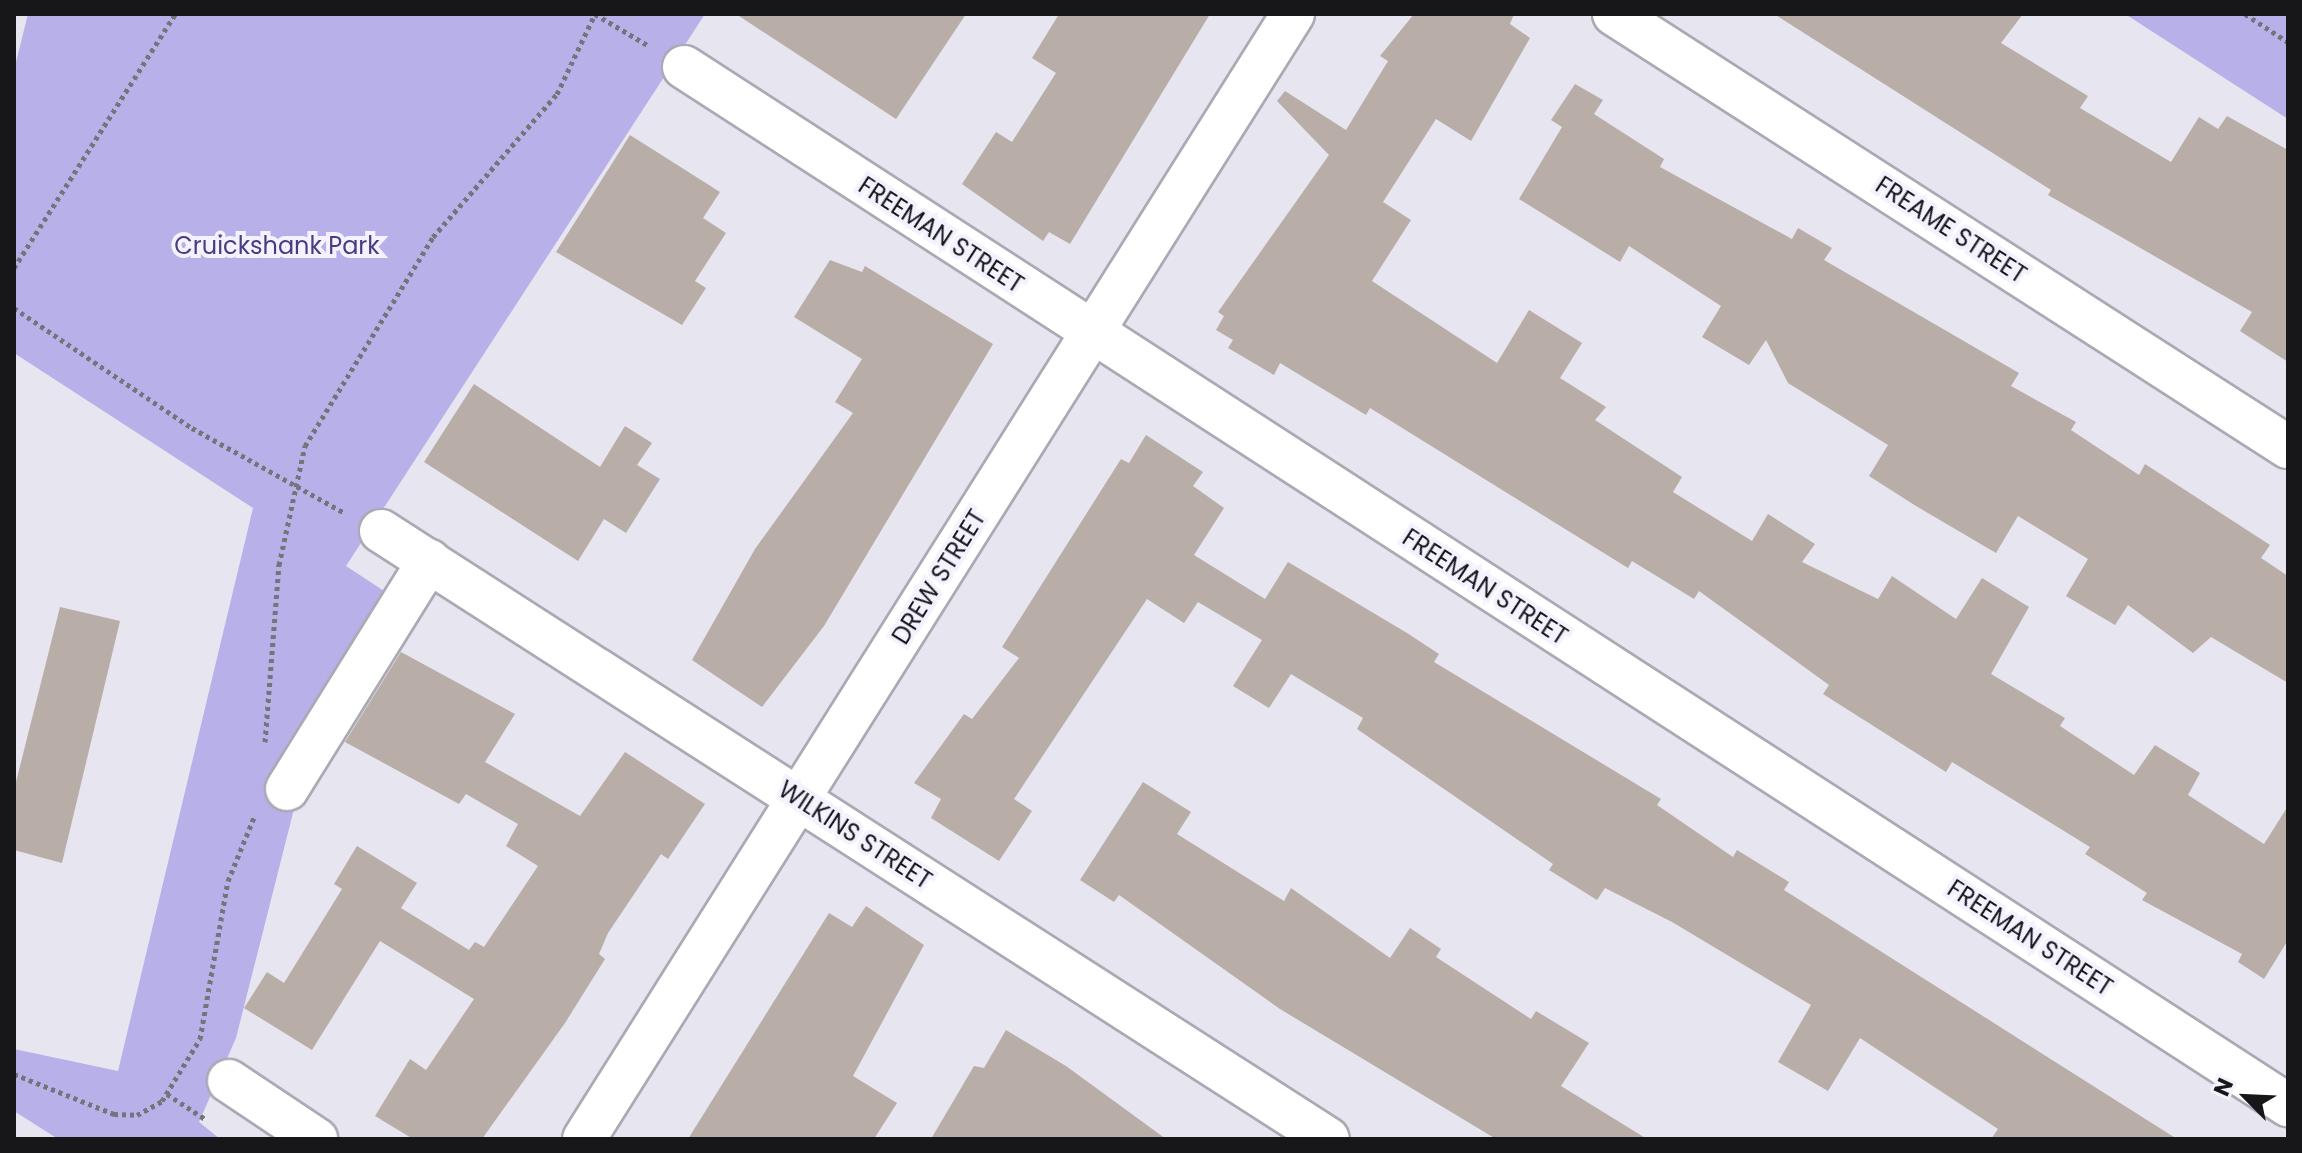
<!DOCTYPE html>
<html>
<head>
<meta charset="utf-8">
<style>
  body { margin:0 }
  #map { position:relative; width:2302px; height:1153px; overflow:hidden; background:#e6e5f0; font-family:Poppins,sans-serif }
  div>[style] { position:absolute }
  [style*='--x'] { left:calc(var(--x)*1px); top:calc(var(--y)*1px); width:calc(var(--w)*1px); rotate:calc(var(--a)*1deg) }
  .green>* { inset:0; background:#b8b0e8 }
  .building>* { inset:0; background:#b8aea7 }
  .path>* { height:5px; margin-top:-2.5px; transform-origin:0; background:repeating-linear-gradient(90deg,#74747b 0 4px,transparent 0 8px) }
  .roads { filter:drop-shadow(2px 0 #aba9b4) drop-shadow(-2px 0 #aba9b4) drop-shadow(0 2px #aba9b4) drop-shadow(0 -2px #aba9b4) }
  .minor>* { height:42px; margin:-21px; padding:0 21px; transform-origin:21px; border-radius:21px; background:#fff }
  span { translate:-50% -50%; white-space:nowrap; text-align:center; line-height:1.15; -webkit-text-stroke:8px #f3f2fe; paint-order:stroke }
  .street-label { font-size:24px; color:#17171a }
  .park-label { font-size:24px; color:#4b3c7f }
  .frame { position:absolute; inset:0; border:16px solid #17171a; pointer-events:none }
  .north { position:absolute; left:2206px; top:1057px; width:80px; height:80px; -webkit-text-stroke:6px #f3f2fe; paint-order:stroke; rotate:294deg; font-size:22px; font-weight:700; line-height:32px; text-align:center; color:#17171a }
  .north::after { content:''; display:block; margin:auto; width:28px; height:36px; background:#17171a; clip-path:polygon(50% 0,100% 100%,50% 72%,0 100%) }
</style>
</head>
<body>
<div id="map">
  <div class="green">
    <i style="clip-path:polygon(28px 14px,705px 14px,346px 566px,413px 610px,295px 805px,236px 1038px,199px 1122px,220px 1139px,58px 1139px,14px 1111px,14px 1049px,118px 1071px,253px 508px,14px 353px,14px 70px)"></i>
    <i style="clip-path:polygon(2125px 14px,2288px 14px,2288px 119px)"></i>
  </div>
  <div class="building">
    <i style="clip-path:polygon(736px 14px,966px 14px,896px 119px)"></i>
    <i style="clip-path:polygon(1059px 14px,1210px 14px,1070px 244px,1049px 232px,1043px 241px,962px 184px,996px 132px,1012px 142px,1056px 73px,1032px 58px)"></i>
    <i style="clip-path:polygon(1414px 14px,1514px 14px,1510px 24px,1530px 38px,1471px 141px,1436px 119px,1383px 202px,1411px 220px,1372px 281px,1497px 363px,1529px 310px,1582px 343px,1560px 378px,1606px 407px,1595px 420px,1682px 477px,1673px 492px,1752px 541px,1768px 514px,1815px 544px,1802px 562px,1878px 599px,1892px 576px,1956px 619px,1982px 578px,2029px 607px,1991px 674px,2065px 718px,2060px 726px,2134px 775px,2155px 745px,2200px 773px,2188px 795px,2264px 844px,2288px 806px,2288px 940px,2264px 979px,2238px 962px,2242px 954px,2142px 900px,2147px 893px,2085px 854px,2090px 847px,1952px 762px,1946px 772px,1823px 694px,1829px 685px,1699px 591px,1694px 599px,1632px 561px,1628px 568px,1370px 408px,1366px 415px,1280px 363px,1274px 375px,1228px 348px,1233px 340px,1216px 330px,1224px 316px,1218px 312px,1329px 155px,1277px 101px,1285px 91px,1346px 130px,1388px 61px,1380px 56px)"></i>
    <i style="clip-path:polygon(1774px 14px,2023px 14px,2001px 43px,2088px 96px,2080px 108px,2171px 162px,2199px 117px,2218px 129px,2227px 116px,2288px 150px,2288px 362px,2240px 331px,2252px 312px,2048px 195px,2051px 190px)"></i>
    <i style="clip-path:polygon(1575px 84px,1603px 100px,1594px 114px,1664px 159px,1660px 167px,1792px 239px,1798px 228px,1832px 248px,1824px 260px,2019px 373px,2011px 386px,2076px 422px,2071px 430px,2139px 475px,2145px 464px,2270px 545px,2261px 558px,2288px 576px,2288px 683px,2211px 637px,2193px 653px,2128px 605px,2115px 625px,2066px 596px,2088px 559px,2018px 516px,1996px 553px,1916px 506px,1869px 476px,1888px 445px,1788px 383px,1766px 340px,1749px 365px,1702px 337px,1721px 306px,1629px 246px,1620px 262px,1519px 199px,1562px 127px,1551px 120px)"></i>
    <i style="clip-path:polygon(630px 135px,720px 192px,703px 218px,726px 233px,695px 281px,706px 288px,682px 325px,556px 252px)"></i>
    <i style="clip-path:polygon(830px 260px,862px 272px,865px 266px,993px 344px,824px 626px,762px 707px,692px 660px,755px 549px,853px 413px,835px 402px,862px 359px,794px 317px)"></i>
    <i style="clip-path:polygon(474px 384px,600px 467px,625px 426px,652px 443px,637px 465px,660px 479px,626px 533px,604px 519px,578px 561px,424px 462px)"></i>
    <i style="clip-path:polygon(1146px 435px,1203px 472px,1193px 486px,1224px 508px,1194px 555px,1265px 599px,1288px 562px,1407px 633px,1439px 654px,1434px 662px,1661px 799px,1657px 805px,1733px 857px,1737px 850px,1789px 882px,1784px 890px,2177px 1139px,1991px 1139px,1998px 1129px,1860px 1038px,1828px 1091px,1778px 1062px,1811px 1005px,1672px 922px,1605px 888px,1597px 900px,1549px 870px,1553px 864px,1357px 729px,1363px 718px,1291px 674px,1269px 708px,1233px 686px,1262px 640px,1198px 602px,1184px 623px,1147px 599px,1014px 799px,1032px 811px,999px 861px,931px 818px,941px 799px,914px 783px,964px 714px,972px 719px,1019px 658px,1002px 647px,1121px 459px,1129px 463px)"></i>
    <i style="clip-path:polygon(60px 607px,120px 621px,62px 863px,14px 850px,14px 790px)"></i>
    <i style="clip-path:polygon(401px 652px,515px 714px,485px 762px,580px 816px,625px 752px,705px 804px,668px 859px,661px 854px,608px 933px,599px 954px,605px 959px,565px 1023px,482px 1139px,413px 1139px,375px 1116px,410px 1059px,426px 1070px,474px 999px,380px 941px,312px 1050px,244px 1008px,267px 972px,284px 983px,342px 889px,334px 884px,357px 846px,417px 883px,401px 908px,469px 950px,475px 942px,484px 947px,538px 866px,506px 846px,518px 824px,466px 794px,459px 804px,345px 742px)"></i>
    <i style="clip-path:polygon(1143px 782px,1191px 812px,1177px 834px,1284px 901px,1291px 888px,1390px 958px,1410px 928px,1441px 949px,1436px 957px,1531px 1019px,1536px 1011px,1589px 1043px,1561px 1086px,1647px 1139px,1496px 1139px,1280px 1009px,1119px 895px,1114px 902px,1080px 880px)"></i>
    <i style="clip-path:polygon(866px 906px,924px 945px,853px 1076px,897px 1103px,874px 1139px,688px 1139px,829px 913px,852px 927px)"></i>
    <i style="clip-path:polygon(1006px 1030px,1066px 1066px,1166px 1139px,931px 1139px,974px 1066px,984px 1068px)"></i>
  </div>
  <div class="path">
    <i style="--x:595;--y:14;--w:63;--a:30.7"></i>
    <i style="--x:2245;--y:14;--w:51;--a:33.1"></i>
    <i style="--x:14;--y:268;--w:301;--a:-57.6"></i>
    <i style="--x:14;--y:308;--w:215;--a:34"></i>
    <i style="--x:192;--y:428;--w:175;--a:29.1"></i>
    <i style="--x:265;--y:742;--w:178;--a:-85.5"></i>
    <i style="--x:279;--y:565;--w:122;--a:-77.7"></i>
    <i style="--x:305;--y:446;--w:245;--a:-58.5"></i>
    <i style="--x:433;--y:237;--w:189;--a:-49.1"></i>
    <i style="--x:557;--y:94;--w:89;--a:-64.6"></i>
    <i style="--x:14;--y:1074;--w:108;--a:21.8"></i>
    <i style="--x:114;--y:1114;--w:23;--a:2"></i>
    <i style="--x:137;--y:1115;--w:29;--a:-29"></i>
    <i style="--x:162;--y:1101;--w:73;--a:-58.5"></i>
    <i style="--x:200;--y:1039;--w:160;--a:-80"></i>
    <i style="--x:228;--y:881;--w:71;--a:-67.8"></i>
    <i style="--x:167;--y:1094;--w:45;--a:33.3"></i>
  </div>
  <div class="roads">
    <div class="minor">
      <i style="--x:1614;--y:14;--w:801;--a:32.72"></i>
      <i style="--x:684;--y:67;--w:1911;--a:32.91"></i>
      <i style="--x:381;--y:531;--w:1125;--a:32.7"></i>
      <i style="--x:287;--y:789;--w:269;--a:-58.1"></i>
      <i style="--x:229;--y:1081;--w:105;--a:33.7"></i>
      <i style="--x:584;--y:1139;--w:1330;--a:-57.78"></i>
    </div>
  </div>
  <div class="street-label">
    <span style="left:1951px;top:230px;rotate:33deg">FREAME STREET</span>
    <span style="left:941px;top:235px;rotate:33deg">FREEMAN STREET</span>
    <span style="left:939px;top:577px;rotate:-58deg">DREW STREET</span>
    <span style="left:1485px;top:587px;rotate:33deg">FREEMAN STREET</span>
    <span style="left:855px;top:835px;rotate:33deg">WILKINS STREET</span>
    <span style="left:2030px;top:938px;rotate:33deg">FREEMAN STREET</span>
  </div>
  <div class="park-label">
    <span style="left:277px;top:246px">Cruickshank Park</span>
  </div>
  <div class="frame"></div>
  <div class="north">N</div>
</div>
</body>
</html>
